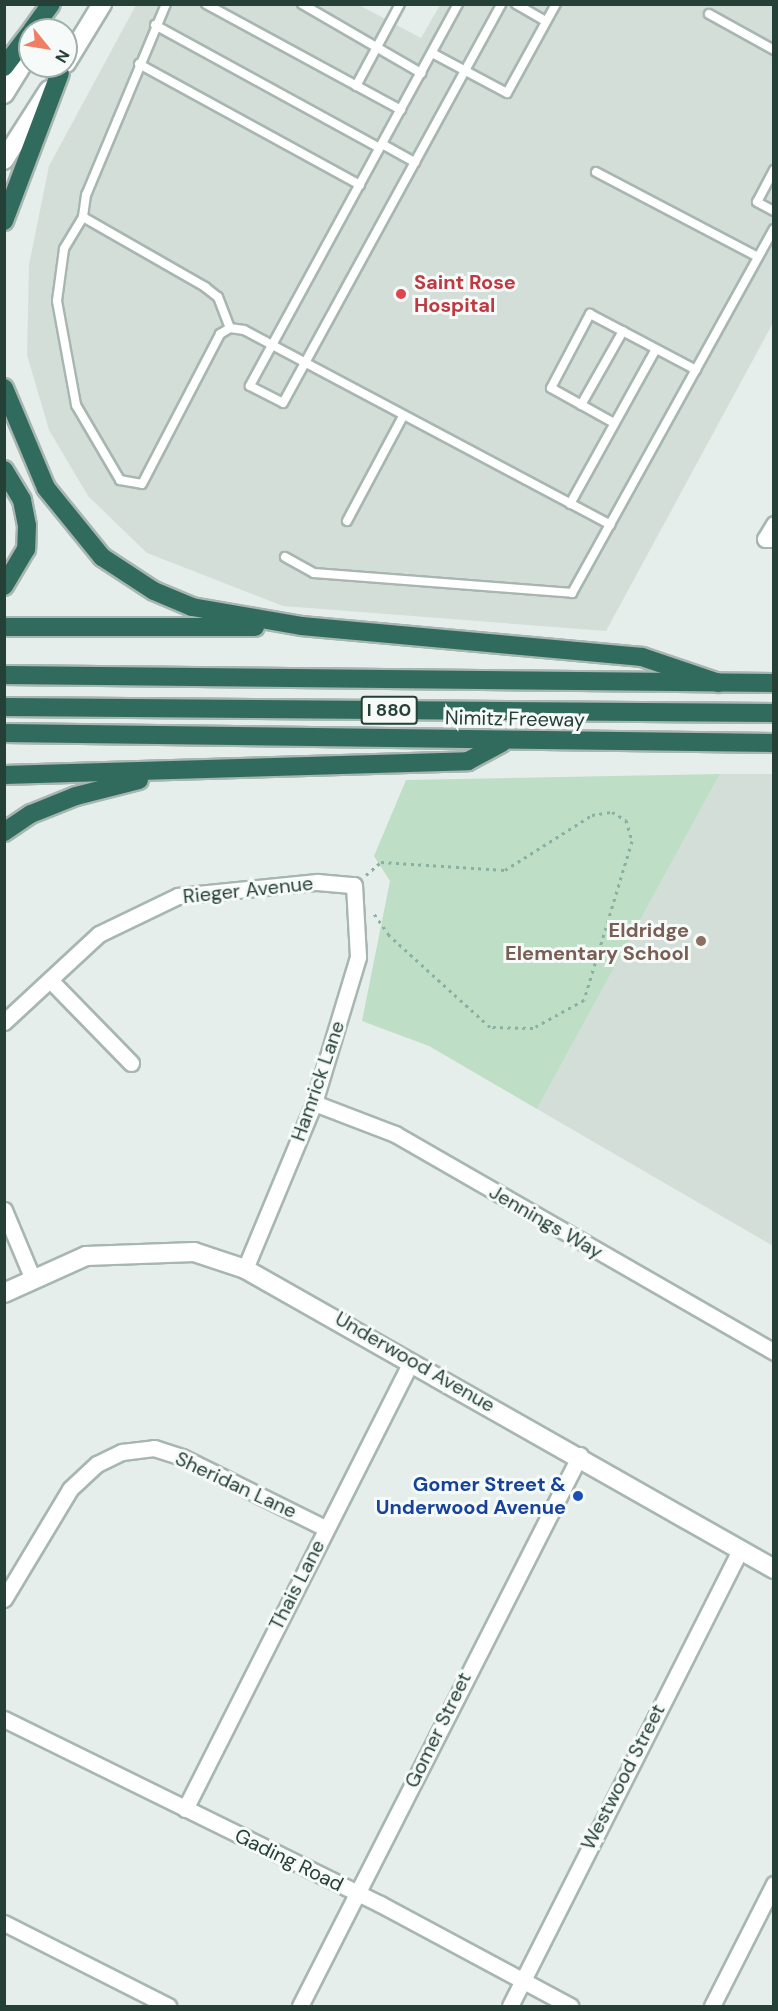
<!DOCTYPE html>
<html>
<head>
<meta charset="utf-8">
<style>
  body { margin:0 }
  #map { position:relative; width:778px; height:2011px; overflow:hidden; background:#e5eeea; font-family:"DM Sans",sans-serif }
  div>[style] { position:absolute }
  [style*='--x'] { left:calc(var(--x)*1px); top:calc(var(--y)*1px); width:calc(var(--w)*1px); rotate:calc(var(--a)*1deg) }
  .built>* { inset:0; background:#d4ded9 }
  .green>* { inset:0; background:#bfdec6 }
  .path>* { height:3px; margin-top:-1.5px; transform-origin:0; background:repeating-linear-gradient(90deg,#87b1a2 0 3px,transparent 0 7.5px) }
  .roads { filter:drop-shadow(2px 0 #a8b6b1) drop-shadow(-2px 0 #a8b6b1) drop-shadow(0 2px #a8b6b1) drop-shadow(0 -2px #a8b6b1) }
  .service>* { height:8px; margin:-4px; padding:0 4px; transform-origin:4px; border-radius:4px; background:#fff }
  .minor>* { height:15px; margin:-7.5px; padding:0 7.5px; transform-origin:7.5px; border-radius:7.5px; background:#fff }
  .tertiary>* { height:18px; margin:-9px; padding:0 9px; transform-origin:9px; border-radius:9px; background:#fff }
  .secondary>* { height:18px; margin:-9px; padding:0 9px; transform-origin:9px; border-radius:9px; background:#fff }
  .motorway>* { height:18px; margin:-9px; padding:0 9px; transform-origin:9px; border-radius:9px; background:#316b5d }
  .dots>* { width:16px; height:16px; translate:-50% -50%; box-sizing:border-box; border:3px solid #f6faf8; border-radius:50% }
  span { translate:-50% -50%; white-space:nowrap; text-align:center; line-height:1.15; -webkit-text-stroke:6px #f6faf8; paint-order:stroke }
  .shield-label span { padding:2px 4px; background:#f6faf8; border:2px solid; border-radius:4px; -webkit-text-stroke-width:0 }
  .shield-label { font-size:18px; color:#254037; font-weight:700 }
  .health-label { font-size:20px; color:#be3a42; font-weight:700 }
  .left { translate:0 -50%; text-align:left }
  .street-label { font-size:20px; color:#254037 }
  .education-label { font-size:20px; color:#785e54; font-weight:700 }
  .right { translate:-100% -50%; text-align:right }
  .transit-label { font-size:20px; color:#164399; font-weight:700 }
  .frame { position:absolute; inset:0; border:6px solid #254037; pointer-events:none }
  .north { position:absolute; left:18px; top:18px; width:60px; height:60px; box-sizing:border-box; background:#f6faf8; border:2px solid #a2b0ab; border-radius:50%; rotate:120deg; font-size:16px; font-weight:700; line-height:24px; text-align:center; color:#254037 }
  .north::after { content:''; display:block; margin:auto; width:21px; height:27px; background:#ee7f64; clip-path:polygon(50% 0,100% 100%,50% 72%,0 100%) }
</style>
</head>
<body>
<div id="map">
  <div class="built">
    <i style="clip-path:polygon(136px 5px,359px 5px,421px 38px,440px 5px,773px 5px,773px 323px,606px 631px,283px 606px,147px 553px,88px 496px,49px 430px,27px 355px,29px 265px,49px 166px)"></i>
    <i style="clip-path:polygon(720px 774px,773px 774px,773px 1246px,537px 1109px)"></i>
  </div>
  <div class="green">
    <i style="clip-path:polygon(720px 774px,537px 1109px,429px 1046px,362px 1021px,390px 881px,374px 856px,406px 780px)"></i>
  </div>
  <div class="path">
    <i style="--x:366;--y:875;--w:20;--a:-41"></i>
    <i style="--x:381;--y:862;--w:124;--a:3.7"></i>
    <i style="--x:505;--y:870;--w:103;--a:-32.3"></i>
    <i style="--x:592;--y:815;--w:20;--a:-9"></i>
    <i style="--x:612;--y:812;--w:16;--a:30"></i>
    <i style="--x:626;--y:820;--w:22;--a:74"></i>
    <i style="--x:632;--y:841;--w:166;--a:106.8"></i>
    <i style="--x:584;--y:1000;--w:58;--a:151.2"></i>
    <i style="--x:533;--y:1028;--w:43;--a:-178.7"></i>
    <i style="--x:490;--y:1027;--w:137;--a:-137.7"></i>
    <i style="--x:389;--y:935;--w:29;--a:-125"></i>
  </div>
  <div class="roads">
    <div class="service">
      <i style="--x:166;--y:4;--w:207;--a:112.7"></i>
      <i style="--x:86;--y:195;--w:22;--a:98"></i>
      <i style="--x:83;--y:217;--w:37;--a:121"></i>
      <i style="--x:64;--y:249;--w:52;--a:97.7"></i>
      <i style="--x:57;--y:301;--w:106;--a:79.6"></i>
      <i style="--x:76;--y:405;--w:87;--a:59.6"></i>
      <i style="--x:120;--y:480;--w:22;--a:10"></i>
      <i style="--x:142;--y:484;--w:169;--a:-62.5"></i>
      <i style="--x:220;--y:334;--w:12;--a:-31"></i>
      <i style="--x:230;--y:328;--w:14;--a:8"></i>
      <i style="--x:244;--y:330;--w:415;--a:28"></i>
      <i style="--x:206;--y:4;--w:222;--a:28.5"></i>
      <i style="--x:302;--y:4;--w:138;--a:30.1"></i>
      <i style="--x:458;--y:4;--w:435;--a:118.6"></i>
      <i style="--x:250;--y:386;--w:37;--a:27"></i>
      <i style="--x:283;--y:403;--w:455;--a:-61.3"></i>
      <i style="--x:516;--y:4;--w:34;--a:30"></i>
      <i style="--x:709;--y:14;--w:74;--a:29"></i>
      <i style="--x:155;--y:25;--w:256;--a:28.7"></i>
      <i style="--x:432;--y:53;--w:85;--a:28.1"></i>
      <i style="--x:507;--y:93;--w:102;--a:-61.2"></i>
      <i style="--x:139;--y:64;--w:252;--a:28.7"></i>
      <i style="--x:356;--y:86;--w:93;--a:-61.8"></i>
      <i style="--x:382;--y:144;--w:38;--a:29"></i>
      <i style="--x:774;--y:170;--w:36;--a:118"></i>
      <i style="--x:757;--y:202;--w:19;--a:28"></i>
      <i style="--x:596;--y:172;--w:183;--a:27.7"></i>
      <i style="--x:83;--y:217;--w:141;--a:29.8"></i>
      <i style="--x:205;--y:287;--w:16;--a:38"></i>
      <i style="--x:218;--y:297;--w:33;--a:69"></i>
      <i style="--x:581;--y:405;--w:85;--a:-60.4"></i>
      <i style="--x:614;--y:423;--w:72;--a:-150.9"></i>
      <i style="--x:551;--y:388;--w:84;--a:-62.2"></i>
      <i style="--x:590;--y:314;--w:120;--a:27.8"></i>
      <i style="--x:570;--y:504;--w:177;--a:-61"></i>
      <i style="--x:347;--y:521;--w:119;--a:-61.9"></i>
      <i style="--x:285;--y:557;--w:33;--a:29"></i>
      <i style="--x:314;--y:573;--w:259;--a:4.4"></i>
      <i style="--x:572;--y:593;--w:416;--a:-61"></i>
    </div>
    <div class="minor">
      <i style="--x:774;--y:524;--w:17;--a:121"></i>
      <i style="--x:765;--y:539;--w:9;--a:0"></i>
      <i style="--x:50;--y:980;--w:116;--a:45.7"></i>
      <i style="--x:4;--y:1022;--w:129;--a:-42.8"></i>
      <i style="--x:99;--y:934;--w:88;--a:-25.7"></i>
      <i style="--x:178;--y:896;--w:140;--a:-5.8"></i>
      <i style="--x:317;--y:882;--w:37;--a:5"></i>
      <i style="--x:354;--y:885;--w:72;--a:86.8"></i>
      <i style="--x:358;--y:957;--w:152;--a:106.8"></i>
      <i style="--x:314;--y:1103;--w:180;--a:112.6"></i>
      <i style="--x:314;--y:1103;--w:87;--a:20.9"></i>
      <i style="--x:395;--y:1134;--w:437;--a:29.9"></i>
      <i style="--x:4;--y:1210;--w:73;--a:67.3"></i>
      <i style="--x:4;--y:1599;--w:128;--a:-59"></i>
      <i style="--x:70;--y:1489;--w:37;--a:-43"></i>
      <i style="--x:97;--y:1464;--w:28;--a:-26"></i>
      <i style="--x:122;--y:1452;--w:32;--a:-7"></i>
      <i style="--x:154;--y:1448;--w:29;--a:18"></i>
      <i style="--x:182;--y:1457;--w:160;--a:26.4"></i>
      <i style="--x:4;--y:1719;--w:419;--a:26.2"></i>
      <i style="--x:380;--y:1904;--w:216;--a:28.2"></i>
      <i style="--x:185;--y:1809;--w:501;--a:-63.18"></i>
      <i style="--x:4;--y:1923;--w:184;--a:26.8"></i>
      <i style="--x:300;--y:2006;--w:618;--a:-63.06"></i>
      <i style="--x:510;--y:2006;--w:511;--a:-63.23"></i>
      <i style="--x:712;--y:2006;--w:137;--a:-63.1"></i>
    </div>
    <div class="tertiary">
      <i style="--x:4;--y:1293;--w:90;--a:-24.3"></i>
      <i style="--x:86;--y:1256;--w:108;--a:-2.1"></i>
      <i style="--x:194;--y:1252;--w:54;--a:18.4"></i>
      <i style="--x:245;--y:1269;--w:608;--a:29.56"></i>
    </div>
    <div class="secondary">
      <i style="--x:66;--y:63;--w:69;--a:-58.6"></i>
      <i style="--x:4;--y:94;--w:49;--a:-58.2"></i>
      <i style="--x:4;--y:160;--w:83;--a:-57.3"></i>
    </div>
    <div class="motorway">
      <i style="--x:32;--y:30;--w:32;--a:-54"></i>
      <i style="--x:4;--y:67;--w:43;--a:-52.6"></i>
      <i style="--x:4;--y:221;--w:158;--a:-69.3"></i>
      <i style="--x:4;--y:388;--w:108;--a:67.2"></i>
      <i style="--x:46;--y:488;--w:89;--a:50.9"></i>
      <i style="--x:102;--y:557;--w:62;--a:33.2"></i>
      <i style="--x:154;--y:591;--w:41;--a:22.8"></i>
      <i style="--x:192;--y:607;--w:112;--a:9.8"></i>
      <i style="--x:302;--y:626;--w:341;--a:5.2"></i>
      <i style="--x:642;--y:657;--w:81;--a:18.7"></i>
      <i style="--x:4;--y:470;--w:35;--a:59"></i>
      <i style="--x:22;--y:500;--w:26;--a:79"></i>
      <i style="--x:27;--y:526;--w:23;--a:92"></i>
      <i style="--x:26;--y:549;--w:43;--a:120.7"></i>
      <i style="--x:4;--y:627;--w:251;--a:0"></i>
      <i style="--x:4;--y:675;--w:770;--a:0.6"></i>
      <i style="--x:4;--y:707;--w:770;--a:0.45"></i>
      <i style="--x:4;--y:733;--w:770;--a:0.74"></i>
      <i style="--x:4;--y:775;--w:464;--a:-1.7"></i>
      <i style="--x:468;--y:761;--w:38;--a:-28"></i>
      <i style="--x:4;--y:832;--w:32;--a:-34"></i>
      <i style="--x:31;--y:814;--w:48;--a:-21.8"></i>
      <i style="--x:76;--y:796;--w:65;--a:-14.3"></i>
    </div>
  </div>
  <div class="dots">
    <i style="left:401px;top:294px;background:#e0444e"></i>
    <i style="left:701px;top:941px;background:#8d6e63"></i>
    <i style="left:578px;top:1496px;background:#1a4fb4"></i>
  </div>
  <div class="shield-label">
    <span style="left:389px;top:710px">I 880</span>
  </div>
  <div class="health-label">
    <span class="left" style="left:414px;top:294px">Saint Rose<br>Hospital</span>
  </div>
  <div class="street-label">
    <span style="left:515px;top:719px;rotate:1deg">Nimitz Freeway</span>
    <span style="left:248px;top:890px;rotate:-6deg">Rieger Avenue</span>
    <span style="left:318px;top:1081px;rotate:-71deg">Hamrick Lane</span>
    <span style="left:546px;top:1222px;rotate:30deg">Jennings Way</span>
    <span style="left:415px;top:1362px;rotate:30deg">Underwood Avenue</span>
    <span style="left:236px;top:1485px;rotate:25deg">Sheridan Lane</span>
    <span style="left:297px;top:1585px;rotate:-63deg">Thais Lane</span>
    <span style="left:438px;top:1730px;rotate:-64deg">Gomer Street</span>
    <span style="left:623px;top:1777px;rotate:-63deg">Westwood Street</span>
    <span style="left:289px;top:1860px;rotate:26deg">Gading Road</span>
  </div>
  <div class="education-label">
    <span class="right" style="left:689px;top:942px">Eldridge<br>Elementary School</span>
  </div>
  <div class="transit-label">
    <span class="right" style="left:566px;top:1496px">Gomer Street &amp;<br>Underwood Avenue</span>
  </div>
  <div class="frame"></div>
  <div class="north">N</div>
</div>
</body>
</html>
